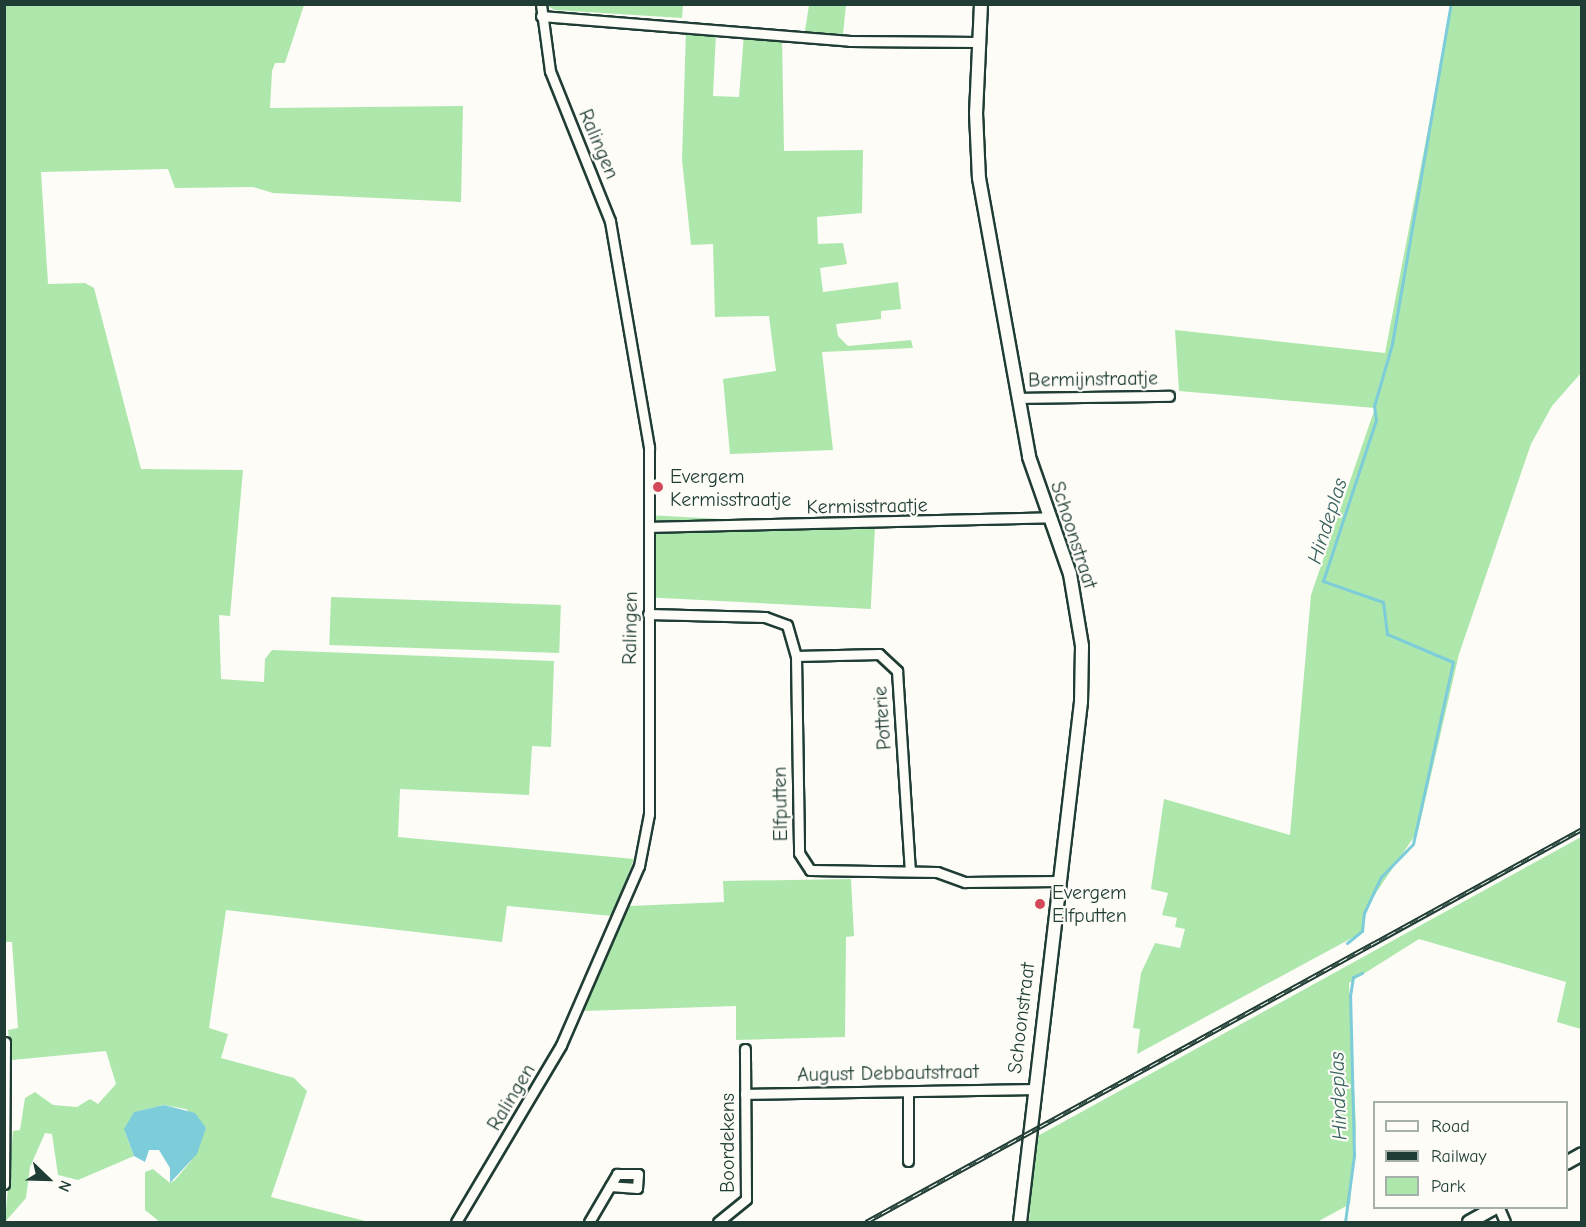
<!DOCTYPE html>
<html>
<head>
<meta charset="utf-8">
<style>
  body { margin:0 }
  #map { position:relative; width:1586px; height:1227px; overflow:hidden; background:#fdfcf7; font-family:"Comic Neue",sans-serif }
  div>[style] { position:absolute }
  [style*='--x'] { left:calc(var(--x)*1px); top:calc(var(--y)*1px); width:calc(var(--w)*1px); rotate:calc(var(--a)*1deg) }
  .green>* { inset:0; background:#ade7ac; transform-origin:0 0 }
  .water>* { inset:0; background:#7dccda }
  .stream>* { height:3px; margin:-1.5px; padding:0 1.5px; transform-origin:1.5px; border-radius:1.5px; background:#7dccda }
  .roads { filter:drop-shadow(2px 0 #1f3d34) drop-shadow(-2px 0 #1f3d34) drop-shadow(0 2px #1f3d34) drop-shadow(0 -2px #1f3d34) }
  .street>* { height:9px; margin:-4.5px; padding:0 4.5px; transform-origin:4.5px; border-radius:4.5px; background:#fdfcf7 }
  .secondary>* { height:12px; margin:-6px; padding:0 6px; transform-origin:6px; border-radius:6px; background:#fdfcf7 }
  .rail>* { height:5px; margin-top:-2.5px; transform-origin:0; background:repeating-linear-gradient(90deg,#fdfcf7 0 9px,#1f3d34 0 18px); box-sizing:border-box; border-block:2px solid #1f3d34 }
  .dots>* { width:16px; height:16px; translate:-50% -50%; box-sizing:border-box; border:3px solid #fdfcf7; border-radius:50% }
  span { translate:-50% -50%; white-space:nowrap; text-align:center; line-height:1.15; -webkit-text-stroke:4.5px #fdfcf7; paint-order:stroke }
  .street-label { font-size:20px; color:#1f3d34 }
  .poi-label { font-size:20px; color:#1f3d34 }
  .left { translate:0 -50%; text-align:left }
  .water-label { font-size:21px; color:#36615e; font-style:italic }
  .frame { position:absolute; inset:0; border:6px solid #1f3d34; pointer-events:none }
  .legend { position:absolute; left:1373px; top:1101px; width:195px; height:108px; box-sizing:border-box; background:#fdfcf7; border:2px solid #a4b0a9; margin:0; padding:8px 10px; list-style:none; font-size:18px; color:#1f3d34 }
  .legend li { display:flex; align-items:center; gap:12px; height:30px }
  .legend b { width:30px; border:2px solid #a4b0a9 }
  .north { position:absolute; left:18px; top:1149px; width:60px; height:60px; -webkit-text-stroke:4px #fdfcf7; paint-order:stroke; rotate:113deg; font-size:16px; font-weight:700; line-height:24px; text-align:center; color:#1f3d34 }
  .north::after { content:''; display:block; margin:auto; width:21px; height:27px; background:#1f3d34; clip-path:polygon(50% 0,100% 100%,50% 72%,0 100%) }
</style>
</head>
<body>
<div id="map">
  <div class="green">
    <i style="clip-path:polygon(5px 5px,304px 5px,285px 63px,275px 63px,272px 71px,270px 108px,463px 106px,461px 202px,273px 193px,253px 187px,175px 188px,168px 169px,41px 172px,48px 284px,85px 283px,94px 288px,141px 469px,243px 470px,230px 616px,219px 615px,221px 679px,264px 682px,265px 659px,272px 650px,554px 661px,551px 747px,532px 746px,529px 795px,400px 789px,398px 837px,634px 859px,612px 916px,507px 906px,502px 942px,226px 910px,209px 1028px,228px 1034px,221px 1058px,294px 1078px,307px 1091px,271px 1197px,369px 1222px,160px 1222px,145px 1210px,145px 1172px,153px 1169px,170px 1183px,175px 1180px,191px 1161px,206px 1128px,186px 1109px,164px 1105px,134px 1112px,125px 1132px,134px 1156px,78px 1180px,58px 1175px,52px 1134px,45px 1133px,30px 1167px,26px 1198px,5px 1222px,13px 1131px,20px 1130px,25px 1098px,35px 1092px,53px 1105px,77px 1107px,90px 1099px,98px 1104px,116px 1084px,106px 1051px,12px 1060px,8px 1030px,18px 1028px,12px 942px,4px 942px)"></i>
    <i style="clip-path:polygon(546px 5px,683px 5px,682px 18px,555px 10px)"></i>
    <i style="clip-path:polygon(809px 5px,846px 5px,843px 34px,805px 31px)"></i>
    <i style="clip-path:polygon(1452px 5px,1581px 5px,1581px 373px,1552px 406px,1531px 444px,1459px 654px,1418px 831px,1367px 906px,1363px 932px,1137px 1054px,1140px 1029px,1133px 1028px,1141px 973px,1155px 943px,1180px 948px,1185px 929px,1175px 927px,1177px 918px,1162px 915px,1168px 893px,1151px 889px,1164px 799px,1290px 835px,1311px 595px,1375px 408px,1179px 391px,1175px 330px,1385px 353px)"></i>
    <i style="clip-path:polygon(686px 30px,716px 33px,713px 96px,739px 97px,744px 34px,782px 37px,784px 151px,863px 150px,862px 213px,817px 217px,818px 244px,843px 243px,847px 264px,820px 268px,823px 292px,898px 282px,901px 309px,881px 311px,881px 319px,836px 324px,838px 336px,848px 346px,911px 340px,913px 348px,822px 352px,833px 450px,730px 454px,723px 379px,776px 371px,769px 316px,715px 317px,713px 244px,691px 245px,682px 160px)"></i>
    <i style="left:875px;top:527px;width:82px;height:219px;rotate:93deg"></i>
    <i style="left:331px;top:597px;width:230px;height:48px;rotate:2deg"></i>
    <i style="clip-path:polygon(1581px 837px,1581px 1029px,1557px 1022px,1566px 982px,1419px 939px,1349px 983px,1356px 1128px,1350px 1204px,1317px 1222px,1029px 1222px,1034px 1138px)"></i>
    <i style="clip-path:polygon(851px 879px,854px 936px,846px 937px,845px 1037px,736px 1040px,736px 1006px,583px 1011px,629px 906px,724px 902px,723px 881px)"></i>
  </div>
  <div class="water">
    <i style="clip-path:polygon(164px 1105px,195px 1113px,206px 1128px,197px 1154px,170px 1183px,170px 1168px,159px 1150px,149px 1150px,145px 1162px,134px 1156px,124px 1129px,134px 1112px)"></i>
  </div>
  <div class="stream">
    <i style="--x:1347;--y:943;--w:19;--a:-39"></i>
    <i style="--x:1362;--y:931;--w:18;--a:-84"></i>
    <i style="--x:1364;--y:913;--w:38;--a:-65"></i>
    <i style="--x:1380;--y:878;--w:47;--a:-45.9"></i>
    <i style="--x:1413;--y:844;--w:186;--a:-77.6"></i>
    <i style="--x:1453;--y:662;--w:72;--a:-157"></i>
    <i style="--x:1387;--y:634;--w:32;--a:-97"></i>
    <i style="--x:1383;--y:602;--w:64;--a:-160.7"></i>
    <i style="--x:1323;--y:581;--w:169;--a:-71.8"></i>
    <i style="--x:1376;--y:420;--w:14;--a:-98"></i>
    <i style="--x:1374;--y:406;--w:65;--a:-73.8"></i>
    <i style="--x:1392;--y:344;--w:345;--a:-80.2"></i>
    <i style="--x:1345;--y:1222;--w:68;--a:-82.3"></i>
    <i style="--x:1354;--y:1155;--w:159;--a:-91.4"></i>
    <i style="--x:1350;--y:996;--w:19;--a:-81"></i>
    <i style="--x:1353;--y:977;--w:10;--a:-24"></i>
  </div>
  <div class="roads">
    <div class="street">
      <i style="--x:541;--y:16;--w:310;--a:4.6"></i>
      <i style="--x:850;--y:41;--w:128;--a:0.4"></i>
      <i style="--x:1017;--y:398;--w:152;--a:-0.8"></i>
      <i style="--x:650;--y:527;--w:398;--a:-1.4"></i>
      <i style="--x:648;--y:614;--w:117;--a:1.5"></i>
      <i style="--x:765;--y:617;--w:23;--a:20"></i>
      <i style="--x:787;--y:625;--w:32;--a:74"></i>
      <i style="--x:796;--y:656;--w:197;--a:89.1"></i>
      <i style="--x:799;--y:853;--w:20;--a:57"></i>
      <i style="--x:810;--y:870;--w:127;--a:0.9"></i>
      <i style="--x:937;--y:872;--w:30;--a:20"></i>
      <i style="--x:965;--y:882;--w:93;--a:-0.6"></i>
      <i style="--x:796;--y:656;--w:83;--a:-1.4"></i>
      <i style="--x:879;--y:654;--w:25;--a:43"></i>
      <i style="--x:897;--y:671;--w:199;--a:86.3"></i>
      <i style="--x:908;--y:1093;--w:68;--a:90"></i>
      <i style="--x:745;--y:1094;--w:287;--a:-1"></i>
      <i style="--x:4;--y:1184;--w:142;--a:-89.6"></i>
      <i style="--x:1499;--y:1208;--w:15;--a:67"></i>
      <i style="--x:456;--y:1222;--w:206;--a:-59.3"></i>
      <i style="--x:561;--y:1045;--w:195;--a:-66.5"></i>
      <i style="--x:639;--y:866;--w:53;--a:-79.1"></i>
      <i style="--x:649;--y:814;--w:367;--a:-90"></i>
      <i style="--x:649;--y:447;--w:229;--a:-99.8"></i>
      <i style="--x:610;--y:221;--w:162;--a:-111.8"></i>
      <i style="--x:550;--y:71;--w:68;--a:-97.7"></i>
      <i style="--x:589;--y:1222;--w:56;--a:-59.7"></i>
      <i style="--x:617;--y:1174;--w:21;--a:0"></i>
      <i style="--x:638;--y:1174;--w:14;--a:94"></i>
      <i style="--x:637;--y:1188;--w:27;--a:-176"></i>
      <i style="--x:718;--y:1222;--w:36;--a:-39"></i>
      <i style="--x:746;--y:1199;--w:150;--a:-90.4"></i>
    </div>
    <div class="secondary">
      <i style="--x:981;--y:4;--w:109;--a:92.6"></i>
      <i style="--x:976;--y:113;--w:65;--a:87.4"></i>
      <i style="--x:979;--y:178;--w:283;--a:79.8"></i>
      <i style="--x:1029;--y:457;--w:124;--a:70.7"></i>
      <i style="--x:1070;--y:574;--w:73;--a:80.5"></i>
      <i style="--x:1082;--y:646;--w:56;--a:91"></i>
      <i style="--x:1081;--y:702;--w:524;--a:96.69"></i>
      <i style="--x:1566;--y:1163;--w:18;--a:-29"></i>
      <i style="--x:1469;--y:1222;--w:29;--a:-29"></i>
    </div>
  </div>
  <div class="rail">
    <i style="--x:866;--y:1222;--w:817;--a:-28.76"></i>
  </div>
  <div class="dots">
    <i style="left:658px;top:487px;background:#d1495b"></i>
    <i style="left:1040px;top:904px;background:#d1495b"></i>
  </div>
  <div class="street-label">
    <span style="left:599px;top:144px;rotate:67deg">Ralingen</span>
    <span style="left:1093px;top:379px;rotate:-1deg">Bermijnstraatje</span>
    <span style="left:867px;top:506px;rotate:-1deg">Kermisstraatje</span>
    <span style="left:1074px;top:535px;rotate:72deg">Schoonstraat</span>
    <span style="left:630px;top:628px;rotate:-89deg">Ralingen</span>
    <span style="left:882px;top:718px;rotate:-94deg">Potterie</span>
    <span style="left:780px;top:804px;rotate:-91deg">Elfputten</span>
    <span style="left:1021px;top:1018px;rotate:-83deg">Schoonstraat</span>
    <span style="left:888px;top:1073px;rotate:-1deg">August Debbautstraat</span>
    <span style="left:511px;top:1097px;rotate:-59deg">Ralingen</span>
    <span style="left:727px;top:1143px;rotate:-90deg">Boordekens</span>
  </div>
  <div class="poi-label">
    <span class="left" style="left:670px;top:488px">Evergem<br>Kermisstraatje</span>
    <span class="left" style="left:1052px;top:904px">Evergem<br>Elfputten</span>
  </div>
  <div class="water-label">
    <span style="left:1327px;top:521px;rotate:-72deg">Hindeplas</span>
    <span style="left:1338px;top:1096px;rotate:-92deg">Hindeplas</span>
  </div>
  <div class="frame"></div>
  <ul class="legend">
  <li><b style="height:8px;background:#fdfcf7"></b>Road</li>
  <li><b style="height:8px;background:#1f3d34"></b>Railway</li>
  <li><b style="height:16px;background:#ade7ac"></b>Park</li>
  </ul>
  <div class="north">N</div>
</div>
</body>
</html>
